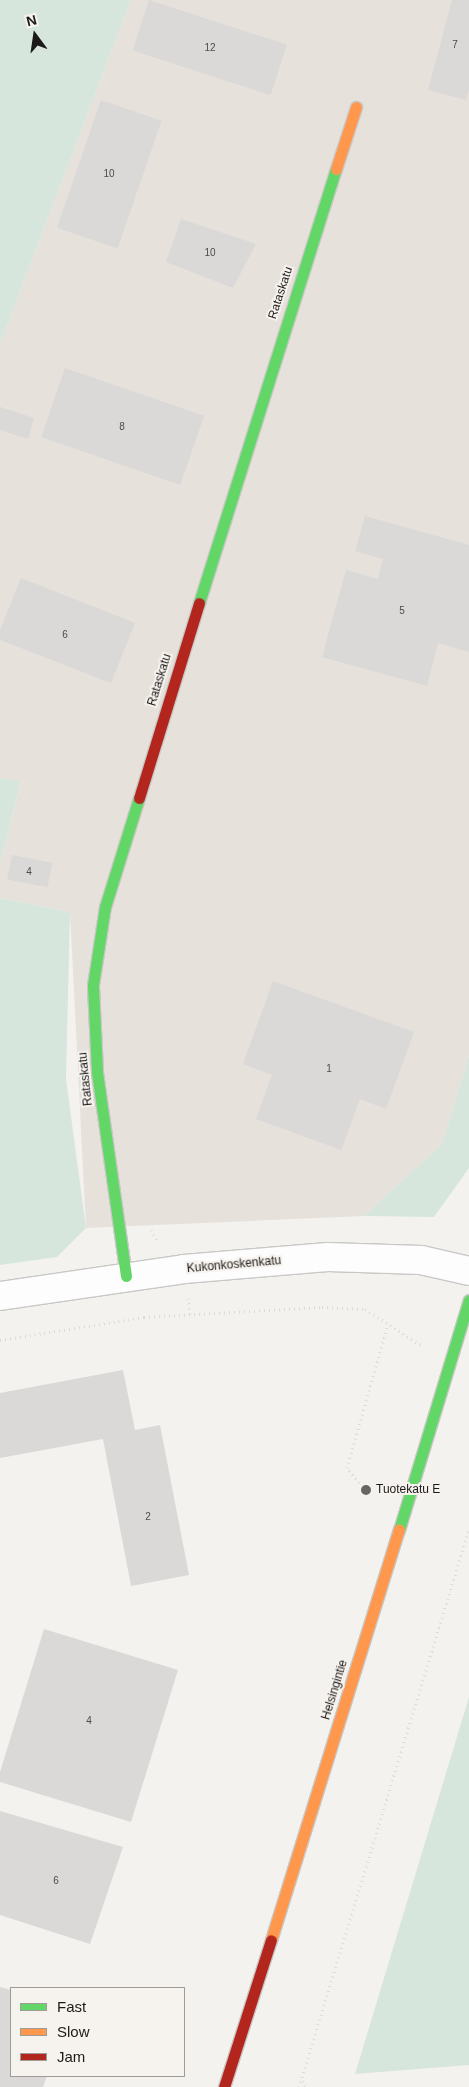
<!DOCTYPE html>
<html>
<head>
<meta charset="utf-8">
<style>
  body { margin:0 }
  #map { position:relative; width:469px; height:2087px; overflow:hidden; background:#f4f2ef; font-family:Helvetica,sans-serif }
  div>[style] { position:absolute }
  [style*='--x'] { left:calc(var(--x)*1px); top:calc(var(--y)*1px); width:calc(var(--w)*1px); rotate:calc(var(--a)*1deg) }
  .built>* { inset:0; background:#e6e1db }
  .green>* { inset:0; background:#d7e6dc }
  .building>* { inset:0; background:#dad9d8; transform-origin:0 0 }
  .path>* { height:3px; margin-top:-1.5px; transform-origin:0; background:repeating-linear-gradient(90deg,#dcdbdb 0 1px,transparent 0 5px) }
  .roads { filter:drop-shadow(1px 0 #c9c8c6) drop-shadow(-1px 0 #c9c8c6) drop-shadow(0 1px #c9c8c6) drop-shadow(0 -1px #c9c8c6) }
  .street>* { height:28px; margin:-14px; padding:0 14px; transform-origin:14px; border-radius:14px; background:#fdfdfd }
  .fast>* { height:11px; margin:-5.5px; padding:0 5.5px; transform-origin:5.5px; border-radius:5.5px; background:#63d668 }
  .slow>* { height:11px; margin:-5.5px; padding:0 5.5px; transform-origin:5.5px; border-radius:5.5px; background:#ff974d }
  .jam>* { height:11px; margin:-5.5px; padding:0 5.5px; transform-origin:5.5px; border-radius:5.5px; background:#b3261e }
  .dots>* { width:14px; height:14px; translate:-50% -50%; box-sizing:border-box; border:2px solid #f6f2ed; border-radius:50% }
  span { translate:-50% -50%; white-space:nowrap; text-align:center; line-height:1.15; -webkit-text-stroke:4px #f6f2ed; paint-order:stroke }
  .number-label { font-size:10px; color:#4c4b4a }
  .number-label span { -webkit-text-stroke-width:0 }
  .street-label { font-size:12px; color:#1c1a19 }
  .poi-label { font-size:12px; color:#1c1a19 }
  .left { translate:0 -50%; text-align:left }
  .legend { position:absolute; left:10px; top:1987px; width:175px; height:90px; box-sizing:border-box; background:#f6f2ed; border:1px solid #9f9c98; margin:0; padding:6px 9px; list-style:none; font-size:15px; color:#1c1a19 }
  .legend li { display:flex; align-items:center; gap:10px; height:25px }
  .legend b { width:25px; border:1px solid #9f9c98 }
  .north { position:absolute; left:10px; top:10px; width:50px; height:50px; -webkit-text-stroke:4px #f6f2ed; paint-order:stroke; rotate:346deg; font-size:14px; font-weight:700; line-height:20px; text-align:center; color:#1c1a19 }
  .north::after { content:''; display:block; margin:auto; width:18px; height:22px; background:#1c1a19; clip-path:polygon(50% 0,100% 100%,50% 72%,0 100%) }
</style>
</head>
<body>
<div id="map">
  <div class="built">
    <i style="clip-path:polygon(131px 0,469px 0,469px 1055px,442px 1144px,364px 1216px,86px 1228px,70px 912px,0 898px,0 865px,21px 782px,0 778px,0 344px)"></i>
  </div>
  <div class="green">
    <i style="clip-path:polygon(0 0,131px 0,0 344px)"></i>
    <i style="clip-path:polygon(0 778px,21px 781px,0 865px)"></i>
    <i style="clip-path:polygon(0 898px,70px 912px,66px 1079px,86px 1228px,57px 1257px,0 1265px)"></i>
    <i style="clip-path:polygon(469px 1055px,469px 1168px,434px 1217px,364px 1216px,442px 1144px)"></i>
    <i style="clip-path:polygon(469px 1697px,469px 2065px,355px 2074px)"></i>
  </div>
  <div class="building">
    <i style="left:149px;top:0;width:145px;height:53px;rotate:18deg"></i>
    <i style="clip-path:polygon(452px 0,469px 0,469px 89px,466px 100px,428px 90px)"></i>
    <i style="left:101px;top:100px;width:64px;height:135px;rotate:19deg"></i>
    <i style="clip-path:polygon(181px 219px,256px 244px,233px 288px,166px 262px)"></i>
    <i style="left:65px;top:368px;width:147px;height:73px;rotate:19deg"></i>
    <i style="clip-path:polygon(0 407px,34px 418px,28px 439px,0 430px)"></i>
    <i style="clip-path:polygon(365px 516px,469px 545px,469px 652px,438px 643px,427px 686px,322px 657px,346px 570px,378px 579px,383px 559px,355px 551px)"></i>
    <i style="clip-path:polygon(21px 578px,135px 623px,111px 683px,0 640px,0 630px)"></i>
    <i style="left:12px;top:855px;width:41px;height:25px;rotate:11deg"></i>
    <i style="clip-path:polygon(273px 981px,414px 1032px,386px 1109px,360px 1099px,341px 1150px,256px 1119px,272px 1075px,243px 1064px)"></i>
    <i style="clip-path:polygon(123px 1370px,135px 1430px,160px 1425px,189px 1575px,131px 1586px,103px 1439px,0 1458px,0 1393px)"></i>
    <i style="clip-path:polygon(44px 1629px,178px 1670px,131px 1822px,0 1782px,0 1772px)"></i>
    <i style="clip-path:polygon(0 1811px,123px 1847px,90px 1944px,0 1915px)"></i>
    <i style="clip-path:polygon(0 1987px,11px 1990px,11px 2076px,47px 2076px,43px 2087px,0 2087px)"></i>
  </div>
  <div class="path">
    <i style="--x:151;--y:1230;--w:13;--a:58"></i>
    <i style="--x:188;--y:1298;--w:16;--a:83"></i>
    <i style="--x:0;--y:1340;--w:146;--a:-9.1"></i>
    <i style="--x:144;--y:1317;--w:178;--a:-3.2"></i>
    <i style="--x:322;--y:1307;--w:43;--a:2.7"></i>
    <i style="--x:365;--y:1309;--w:70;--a:32.8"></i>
    <i style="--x:366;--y:1490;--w:29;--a:-131"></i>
    <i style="--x:347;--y:1468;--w:150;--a:-74.1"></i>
    <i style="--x:302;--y:2081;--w:7;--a:56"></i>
    <i style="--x:299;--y:2087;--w:583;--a:-73.06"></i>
  </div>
  <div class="roads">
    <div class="street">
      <i style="--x:0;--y:1296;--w:186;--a:-8.3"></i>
      <i style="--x:184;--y:1269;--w:144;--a:-4.8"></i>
      <i style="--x:328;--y:1257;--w:93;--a:1.8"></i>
      <i style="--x:421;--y:1260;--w:49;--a:12.9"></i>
    </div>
    <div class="fast">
      <i style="--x:199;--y:603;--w:455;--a:-72.5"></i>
      <i style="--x:126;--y:1276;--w:207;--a:-98.1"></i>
      <i style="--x:97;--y:1071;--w:86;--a:-92.7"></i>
      <i style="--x:93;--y:985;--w:79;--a:-81.3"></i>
      <i style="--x:105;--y:907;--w:114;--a:-72.7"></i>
      <i style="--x:399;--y:1530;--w:240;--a:-73.1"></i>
    </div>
    <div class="slow">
      <i style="--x:336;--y:169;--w:65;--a:-72.1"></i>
      <i style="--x:271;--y:1940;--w:430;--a:-72.7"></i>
    </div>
    <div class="jam">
      <i style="--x:139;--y:798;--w:204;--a:-72.9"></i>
      <i style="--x:224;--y:2087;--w:154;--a:-72.3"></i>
    </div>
  </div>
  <div class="dots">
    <i style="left:366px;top:1490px;background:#686664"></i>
  </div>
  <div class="number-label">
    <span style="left:455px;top:45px">7</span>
    <span style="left:210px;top:48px">12</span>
    <span style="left:109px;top:174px">10</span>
    <span style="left:210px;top:253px">10</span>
    <span style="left:122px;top:427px">8</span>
    <span style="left:402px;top:611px">5</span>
    <span style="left:65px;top:635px">6</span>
    <span style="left:29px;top:872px">4</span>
    <span style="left:329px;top:1069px">1</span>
    <span style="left:148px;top:1517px">2</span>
    <span style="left:89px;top:1721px">4</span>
    <span style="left:56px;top:1881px">6</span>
  </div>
  <div class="street-label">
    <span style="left:281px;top:293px;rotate:-72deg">Rataskatu</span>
    <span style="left:160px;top:680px;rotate:-73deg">Rataskatu</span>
    <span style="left:86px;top:1079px;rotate:-96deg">Rataskatu</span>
    <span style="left:234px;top:1265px;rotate:-5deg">Kukonkoskenkatu</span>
    <span style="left:335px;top:1690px;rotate:-73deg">Helsingintie</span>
  </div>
  <div class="poi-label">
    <span class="left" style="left:376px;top:1490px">Tuotekatu E</span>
  </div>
  <ul class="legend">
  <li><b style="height:6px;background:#63d668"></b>Fast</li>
  <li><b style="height:6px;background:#ff974d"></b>Slow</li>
  <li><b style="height:6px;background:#b3261e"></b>Jam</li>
  </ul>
  <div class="north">N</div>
</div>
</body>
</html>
